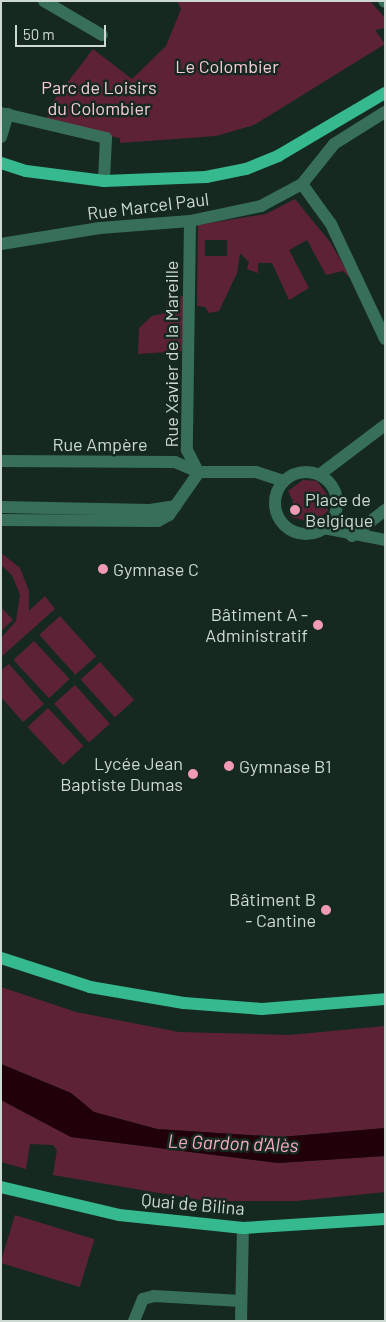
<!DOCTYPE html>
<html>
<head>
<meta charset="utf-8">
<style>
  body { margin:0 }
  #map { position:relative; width:386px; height:1322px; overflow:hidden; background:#162921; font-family:Barlow,sans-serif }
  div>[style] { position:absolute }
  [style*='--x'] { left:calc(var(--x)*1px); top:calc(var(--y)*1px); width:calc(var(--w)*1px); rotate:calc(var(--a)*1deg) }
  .green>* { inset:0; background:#5e2237; transform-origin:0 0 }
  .water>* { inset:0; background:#21000a }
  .minor>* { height:12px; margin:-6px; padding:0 6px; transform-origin:6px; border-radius:6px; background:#386f5a }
  .minor>.ring { margin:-6px; padding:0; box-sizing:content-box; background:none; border:12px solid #386f5a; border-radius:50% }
  .major>* { height:12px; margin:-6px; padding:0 6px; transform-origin:6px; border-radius:6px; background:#36b98f }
  .dots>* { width:14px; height:14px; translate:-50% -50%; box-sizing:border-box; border:2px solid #162921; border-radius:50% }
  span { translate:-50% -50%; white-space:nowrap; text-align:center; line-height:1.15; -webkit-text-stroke:5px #162921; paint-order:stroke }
  .park-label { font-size:18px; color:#f5ccd6 }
  .street-label { font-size:18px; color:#cdd9d3 }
  .poi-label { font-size:18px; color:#cdd9d3 }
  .left { translate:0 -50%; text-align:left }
  .right { translate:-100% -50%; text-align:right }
  .water-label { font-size:19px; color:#fbabc2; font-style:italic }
  .frame { position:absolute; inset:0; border:2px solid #cdd9d3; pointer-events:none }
  .scale { position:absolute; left:15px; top:25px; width:91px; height:22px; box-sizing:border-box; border:2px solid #cdd9d3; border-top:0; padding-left:6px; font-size:15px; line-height:18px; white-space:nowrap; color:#cdd9d3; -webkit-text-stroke:4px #162921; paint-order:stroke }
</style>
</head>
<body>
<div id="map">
  <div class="green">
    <i style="clip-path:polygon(177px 1px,370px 1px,385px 18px,385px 28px,375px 30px,385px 44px,254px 125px,216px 136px,120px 143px,120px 138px,47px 124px,48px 108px,93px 49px,132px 79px,166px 46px,181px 9px)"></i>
    <i style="clip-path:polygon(evenodd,295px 199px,330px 242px,353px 281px,343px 271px,326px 275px,307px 240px,289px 250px,309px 288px,289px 300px,272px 263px,258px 263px,258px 273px,247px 269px,249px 262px,240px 253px,237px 273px,219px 311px,209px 313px,205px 307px,197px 306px,198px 225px,266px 214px,295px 199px,205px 240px,227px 240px,227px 256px,205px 256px,205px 240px)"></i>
    <i style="clip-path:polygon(184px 296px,182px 351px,138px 354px,139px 328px,152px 316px,166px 313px,167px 297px)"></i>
    <i style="clip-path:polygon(303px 480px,317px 481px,329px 497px,328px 511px,314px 523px,291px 517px,293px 501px,288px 491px)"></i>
    <i style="clip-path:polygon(1px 553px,20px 568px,29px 591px,29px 611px,45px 596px,55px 609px,1px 657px,1px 638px,16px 621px,20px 595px,12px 575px,1px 565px)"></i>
    <i style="clip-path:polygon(1px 607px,13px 620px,1px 631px)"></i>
    <i style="left:60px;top:616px;width:54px;height:28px;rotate:48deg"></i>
    <i style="left:34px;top:641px;width:52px;height:28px;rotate:47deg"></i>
    <i style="left:100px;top:662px;width:51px;height:26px;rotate:48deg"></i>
    <i style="clip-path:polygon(9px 664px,44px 704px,23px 722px,1px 697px,1px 670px)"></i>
    <i style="left:75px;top:685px;width:52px;height:28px;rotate:48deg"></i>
    <i style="left:48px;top:708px;width:52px;height:28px;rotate:47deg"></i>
    <i style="clip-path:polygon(1px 987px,76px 1012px,179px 1032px,289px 1035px,385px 1026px,385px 1128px,281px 1137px,157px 1129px,94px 1112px,71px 1093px,1px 1064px)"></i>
    <i style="clip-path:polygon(1px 1100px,71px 1137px,278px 1163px,385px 1156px,385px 1192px,297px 1201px,207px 1201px,53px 1175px,57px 1150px,53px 1145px,30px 1144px,26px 1169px,1px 1162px)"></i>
    <i style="left:15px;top:1215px;width:83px;height:50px;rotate:17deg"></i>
  </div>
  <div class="water">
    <i style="clip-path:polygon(1px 1064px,71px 1093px,94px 1112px,157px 1129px,281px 1137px,385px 1128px,385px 1156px,278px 1163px,71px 1137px,1px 1100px)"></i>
  </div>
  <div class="minor">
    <i style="--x:44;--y:1;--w:67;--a:30.4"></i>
    <i style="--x:384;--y:1;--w:1;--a:45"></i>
    <i style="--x:1;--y:113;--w:108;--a:13.4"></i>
    <i style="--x:106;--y:138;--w:43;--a:92.7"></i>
    <i style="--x:1;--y:137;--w:24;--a:-73"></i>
    <i style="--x:302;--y:184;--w:49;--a:54.1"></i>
    <i style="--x:331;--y:224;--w:127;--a:64.8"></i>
    <i style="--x:190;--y:221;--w:229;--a:90.8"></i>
    <i style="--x:187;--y:450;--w:22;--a:63"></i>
    <i style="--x:1;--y:244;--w:100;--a:-9.2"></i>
    <i style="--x:100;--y:228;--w:90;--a:-4.4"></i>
    <i style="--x:190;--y:221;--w:73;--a:-11.9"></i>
    <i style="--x:261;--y:206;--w:47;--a:-28.2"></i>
    <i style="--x:302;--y:184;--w:51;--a:-51.3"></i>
    <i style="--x:334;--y:144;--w:60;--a:-32.1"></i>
    <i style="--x:1;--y:461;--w:174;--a:0.3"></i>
    <i style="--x:175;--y:462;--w:26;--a:23"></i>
    <i style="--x:199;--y:472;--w:57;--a:0"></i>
    <i style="--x:256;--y:472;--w:29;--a:18"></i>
    <i class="ring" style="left:275px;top:472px;width:50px;height:50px"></i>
    <i style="--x:319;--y:475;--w:83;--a:-37.1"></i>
    <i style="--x:1;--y:507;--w:149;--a:1.2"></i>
    <i style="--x:150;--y:510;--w:26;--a:-9"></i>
    <i style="--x:1;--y:520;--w:157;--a:0.4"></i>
    <i style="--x:158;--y:521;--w:13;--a:-29"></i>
    <i style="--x:169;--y:515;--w:52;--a:-55.1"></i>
    <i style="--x:324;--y:528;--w:62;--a:11.1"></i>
    <i style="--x:352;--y:536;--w:42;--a:-38.2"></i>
    <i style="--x:134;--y:1321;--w:24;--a:-68"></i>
    <i style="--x:143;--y:1299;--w:11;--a:-15"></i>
    <i style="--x:154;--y:1296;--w:87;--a:3.3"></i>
    <i style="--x:241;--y:1321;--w:93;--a:-88.8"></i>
  </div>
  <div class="major">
    <i style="--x:1;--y:163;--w:26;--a:18"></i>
    <i style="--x:26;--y:171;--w:79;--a:7.3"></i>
    <i style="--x:104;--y:181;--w:102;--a:-2.2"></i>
    <i style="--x:206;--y:177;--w:41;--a:-11.3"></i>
    <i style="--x:246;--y:169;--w:35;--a:-22"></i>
    <i style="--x:278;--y:156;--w:124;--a:-30.5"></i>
    <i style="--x:1;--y:958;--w:94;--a:18"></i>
    <i style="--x:90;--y:987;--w:95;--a:9.7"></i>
    <i style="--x:184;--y:1003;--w:78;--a:4.4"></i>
    <i style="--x:262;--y:1009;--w:123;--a:-4.6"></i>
    <i style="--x:1;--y:1187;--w:121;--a:13.3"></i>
    <i style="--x:119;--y:1215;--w:125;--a:6"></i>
    <i style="--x:243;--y:1228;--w:142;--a:-3.6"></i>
  </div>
  <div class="dots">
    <i style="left:295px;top:510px;background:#f19ab3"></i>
    <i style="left:103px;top:569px;background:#f19ab3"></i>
    <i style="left:318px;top:625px;background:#f19ab3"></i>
    <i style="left:229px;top:766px;background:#f19ab3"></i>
    <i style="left:193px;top:774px;background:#f19ab3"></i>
    <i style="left:326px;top:910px;background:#f19ab3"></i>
  </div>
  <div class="park-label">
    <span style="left:227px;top:66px">Le Colombier</span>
    <span style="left:99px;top:98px">Parc de Loisirs<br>du Colombier</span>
  </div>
  <div class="street-label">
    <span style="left:148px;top:206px;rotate:-7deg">Rue Marcel Paul</span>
    <span style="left:171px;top:354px;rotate:-90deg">Rue Xavier de la Mareille</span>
    <span style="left:100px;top:444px">Rue Ampère</span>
    <span style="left:193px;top:1204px;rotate:5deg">Quai de Bilina</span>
  </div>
  <div class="poi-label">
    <span class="left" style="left:305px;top:510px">Place de<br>Belgique</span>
    <span class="left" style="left:113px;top:569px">Gymnase C</span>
    <span class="right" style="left:308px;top:625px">Bâtiment A -<br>Administratif</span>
    <span class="right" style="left:183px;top:774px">Lycée Jean<br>Baptiste Dumas</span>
    <span class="left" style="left:239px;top:766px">Gymnase B1</span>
    <span class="right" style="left:316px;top:910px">Bâtiment B<br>- Cantine</span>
  </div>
  <div class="water-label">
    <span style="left:233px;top:1143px;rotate:2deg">Le Gardon d'Alès</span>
  </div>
  <div class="frame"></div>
  <div class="scale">50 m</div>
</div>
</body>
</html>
